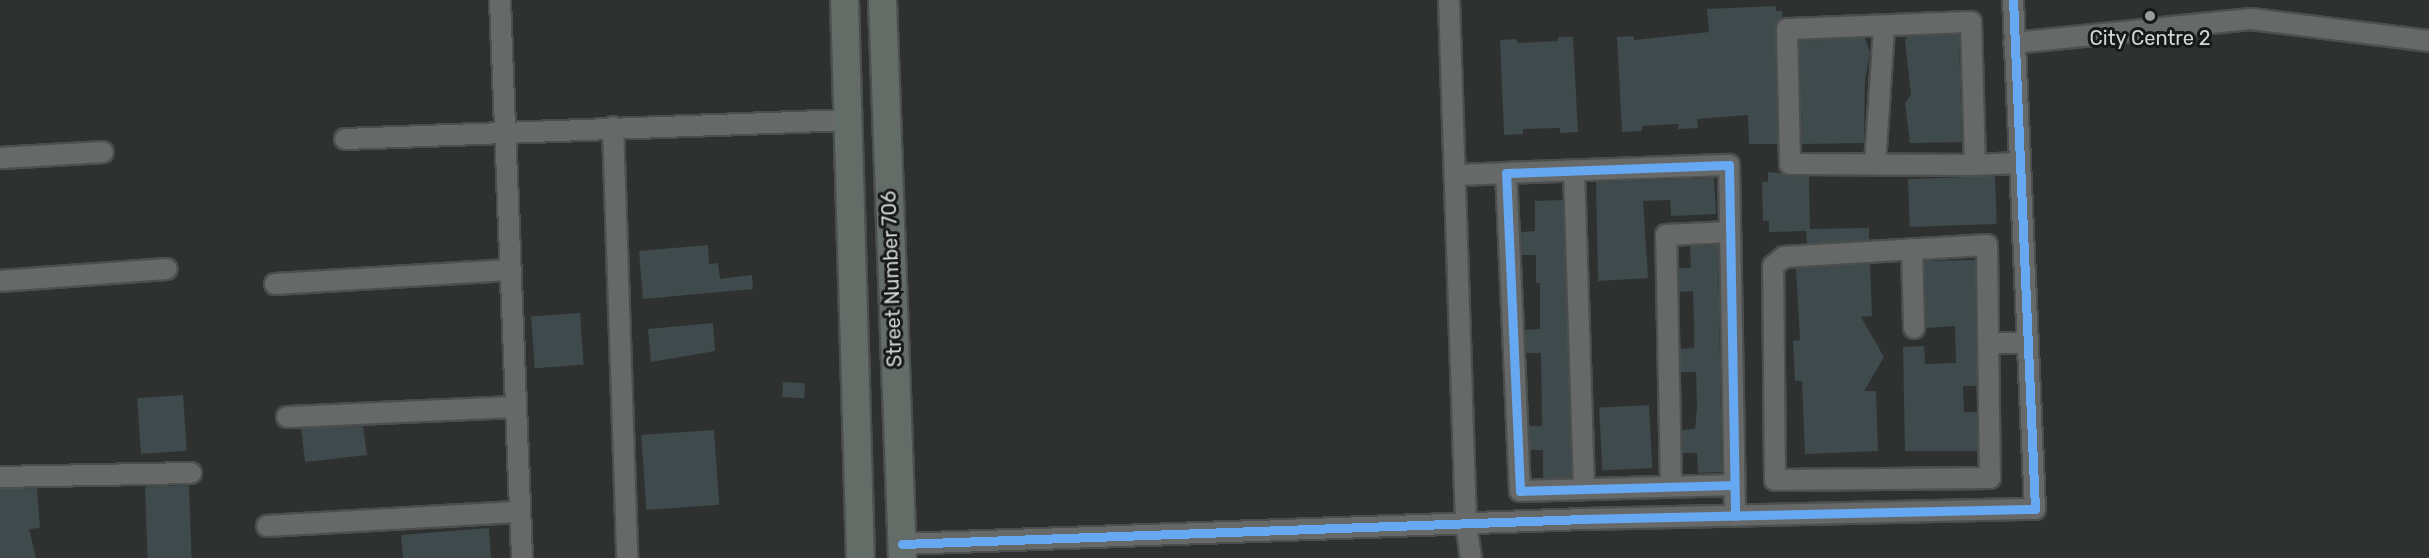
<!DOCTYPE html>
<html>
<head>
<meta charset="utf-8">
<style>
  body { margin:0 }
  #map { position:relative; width:2429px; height:558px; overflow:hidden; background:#2e3130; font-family:Rubik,sans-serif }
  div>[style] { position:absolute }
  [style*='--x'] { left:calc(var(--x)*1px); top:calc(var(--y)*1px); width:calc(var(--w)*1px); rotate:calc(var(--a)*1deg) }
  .building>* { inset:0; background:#3e4a4c; transform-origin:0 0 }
  .roads { filter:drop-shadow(2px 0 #4b4f4e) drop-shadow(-2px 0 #4b4f4e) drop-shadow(0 2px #4b4f4e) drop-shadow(0 -2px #4b4f4e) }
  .street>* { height:20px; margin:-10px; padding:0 10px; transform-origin:10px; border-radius:10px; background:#676969 }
  .secondary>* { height:27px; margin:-13.5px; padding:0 13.5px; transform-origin:13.5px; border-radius:13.5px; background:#646c68 }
  .cycleway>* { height:9px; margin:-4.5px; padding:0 4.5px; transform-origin:4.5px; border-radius:4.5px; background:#66a8f1 }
  .dots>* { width:16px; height:16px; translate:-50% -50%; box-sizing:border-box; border:3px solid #171919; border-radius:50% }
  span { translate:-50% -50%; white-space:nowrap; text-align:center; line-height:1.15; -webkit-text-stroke:6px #171919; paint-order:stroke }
  .poi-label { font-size:20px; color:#d2d6d5 }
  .street-label { font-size:20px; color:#d2d6d5 }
</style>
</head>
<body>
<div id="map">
  <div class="building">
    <i style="clip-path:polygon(1776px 6px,1776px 11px,1782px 11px,1782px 18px,1775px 29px,1778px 144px,1749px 144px,1748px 115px,1697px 119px,1698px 128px,1678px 129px,1678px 124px,1642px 126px,1642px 131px,1622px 132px,1617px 37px,1634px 36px,1634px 40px,1709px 32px,1707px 9px)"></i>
    <i style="clip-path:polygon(1959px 34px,1962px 142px,1910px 143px,1905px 103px,1911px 95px,1905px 40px,1908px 36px)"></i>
    <i style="clip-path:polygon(1558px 37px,1573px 37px,1578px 132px,1560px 133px,1560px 128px,1523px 129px,1523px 134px,1504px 135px,1500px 40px,1517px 39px,1517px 43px,1558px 41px)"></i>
    <i style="clip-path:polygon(1865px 38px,1870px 53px,1865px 80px,1864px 143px,1802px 144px,1799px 41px)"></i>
    <i style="clip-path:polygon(1768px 172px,1809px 176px,1810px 229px,1869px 228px,1869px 240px,1807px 244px,1806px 231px,1769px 232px,1769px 221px,1763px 221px,1762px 182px,1768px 182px)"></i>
    <i style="left:1995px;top:176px;width:48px;height:87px;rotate:88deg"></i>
    <i style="clip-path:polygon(1714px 178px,1716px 214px,1671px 216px,1670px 200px,1643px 201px,1648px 278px,1598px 281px,1596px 182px)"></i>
    <i style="clip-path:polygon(1563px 200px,1572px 478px,1543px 478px,1543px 450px,1530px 450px,1529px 426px,1542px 426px,1541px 353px,1526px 353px,1525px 330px,1540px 329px,1540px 283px,1536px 283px,1536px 255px,1522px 255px,1521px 232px,1535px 231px,1535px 201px)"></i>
    <i style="clip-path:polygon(708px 245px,709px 264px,718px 263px,720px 279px,752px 275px,753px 289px,643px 299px,639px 251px)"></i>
    <i style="clip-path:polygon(1718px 245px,1722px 472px,1698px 473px,1697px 453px,1682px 453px,1682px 430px,1695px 429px,1697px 408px,1696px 372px,1681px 372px,1680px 349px,1694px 348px,1694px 327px,1693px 291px,1679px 292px,1679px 268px,1691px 268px,1690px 246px)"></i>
    <i style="clip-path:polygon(1975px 260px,1977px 386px,1963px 386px,1964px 412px,1977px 412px,1978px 451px,1905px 451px,1903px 347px,1924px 346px,1925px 364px,1956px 363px,1955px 326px,1926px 328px,1924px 261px)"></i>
    <i style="clip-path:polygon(1870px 264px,1872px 316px,1861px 317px,1884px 357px,1864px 391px,1876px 391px,1878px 451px,1805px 454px,1802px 381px,1795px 381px,1793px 341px,1800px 340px,1796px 268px)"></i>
    <i style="left:580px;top:313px;width:52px;height:49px;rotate:86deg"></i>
    <i style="clip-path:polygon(713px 323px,715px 351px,651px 362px,648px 329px)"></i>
    <i style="left:783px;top:382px;width:22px;height:15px;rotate:3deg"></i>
    <i style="left:183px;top:395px;width:56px;height:46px;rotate:86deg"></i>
    <i style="left:1649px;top:405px;width:63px;height:50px;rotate:87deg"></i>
    <i style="clip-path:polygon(363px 426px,367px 455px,305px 462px,301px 428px)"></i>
    <i style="left:714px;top:430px;width:75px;height:73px;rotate:86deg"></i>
    <i style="left:189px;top:485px;width:73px;height:44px;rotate:88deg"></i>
    <i style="clip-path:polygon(37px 488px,40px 528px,29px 529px,36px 558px,0 558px,0 489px)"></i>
    <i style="clip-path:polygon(489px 528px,491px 558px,403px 558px,401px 535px)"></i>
  </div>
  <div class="roads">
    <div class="street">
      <i style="--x:500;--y:0;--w:558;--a:87.74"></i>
      <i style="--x:1449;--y:0;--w:523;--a:88.14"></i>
      <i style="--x:1466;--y:523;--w:35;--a:82"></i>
      <i style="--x:2014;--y:43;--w:238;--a:-5.8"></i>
      <i style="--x:2251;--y:19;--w:179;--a:7"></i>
      <i style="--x:613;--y:127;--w:431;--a:88.1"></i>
      <i style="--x:345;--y:139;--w:503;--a:-2.16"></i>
      <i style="--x:0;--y:158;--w:103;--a:-3.3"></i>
      <i style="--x:1875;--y:164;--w:137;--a:-86.2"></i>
      <i style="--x:1975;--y:165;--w:143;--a:-91.6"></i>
      <i style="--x:1971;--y:22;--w:184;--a:177.8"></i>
      <i style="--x:1787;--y:29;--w:135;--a:88.7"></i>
      <i style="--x:1790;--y:164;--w:185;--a:0.3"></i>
      <i style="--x:1975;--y:165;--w:43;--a:-2.7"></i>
      <i style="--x:1574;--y:170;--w:318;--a:88.2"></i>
      <i style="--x:1455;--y:175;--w:51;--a:-2.2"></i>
      <i style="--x:1987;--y:245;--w:233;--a:89.3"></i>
      <i style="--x:1990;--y:478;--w:215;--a:179.5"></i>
      <i style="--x:1775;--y:480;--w:214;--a:-90.5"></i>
      <i style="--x:1773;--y:266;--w:14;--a:-39"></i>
      <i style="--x:1784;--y:257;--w:203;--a:-3.4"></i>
      <i style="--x:1912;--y:249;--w:79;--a:88.5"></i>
      <i style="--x:0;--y:281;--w:167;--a:-4.1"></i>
      <i style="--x:275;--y:284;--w:236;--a:-3.4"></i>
      <i style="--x:1988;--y:343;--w:39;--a:0"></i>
      <i style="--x:287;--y:417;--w:229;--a:-2.5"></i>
      <i style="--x:0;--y:477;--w:191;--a:-1.2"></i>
      <i style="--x:1734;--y:485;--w:214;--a:178.4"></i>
      <i style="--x:1520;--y:491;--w:318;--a:-92.5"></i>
      <i style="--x:1506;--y:173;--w:223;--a:-2.1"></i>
      <i style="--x:1729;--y:165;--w:351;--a:89"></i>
      <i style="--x:1671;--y:486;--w:251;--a:-91.1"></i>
      <i style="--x:1666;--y:235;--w:64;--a:-2.7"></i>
      <i style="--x:267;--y:526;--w:253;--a:-3.2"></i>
      <i style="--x:902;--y:544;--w:683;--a:-2.1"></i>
      <i style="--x:1585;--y:519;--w:450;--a:-1.3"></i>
      <i style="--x:2035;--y:509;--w:509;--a:-92.47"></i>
    </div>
    <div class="secondary">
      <i style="--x:844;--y:0;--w:558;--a:88.36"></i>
      <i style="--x:882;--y:0;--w:558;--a:87.95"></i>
    </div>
  </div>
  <div class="cycleway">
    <i style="--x:1734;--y:485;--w:214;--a:178.4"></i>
    <i style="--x:1520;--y:491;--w:318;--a:-92.5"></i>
    <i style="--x:1506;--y:173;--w:223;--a:-2.1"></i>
    <i style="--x:1729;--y:165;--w:351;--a:89"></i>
    <i style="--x:902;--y:544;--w:683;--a:-2.1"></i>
    <i style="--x:1585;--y:519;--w:450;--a:-1.3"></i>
    <i style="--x:2035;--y:509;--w:509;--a:-92.47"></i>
  </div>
  <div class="dots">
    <i style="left:2150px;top:16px;background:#999c9b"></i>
  </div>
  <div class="poi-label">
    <span style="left:2150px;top:38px">City Centre 2</span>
  </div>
  <div class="street-label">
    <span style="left:892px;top:279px;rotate:-92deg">Street Number 706</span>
  </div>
</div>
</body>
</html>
